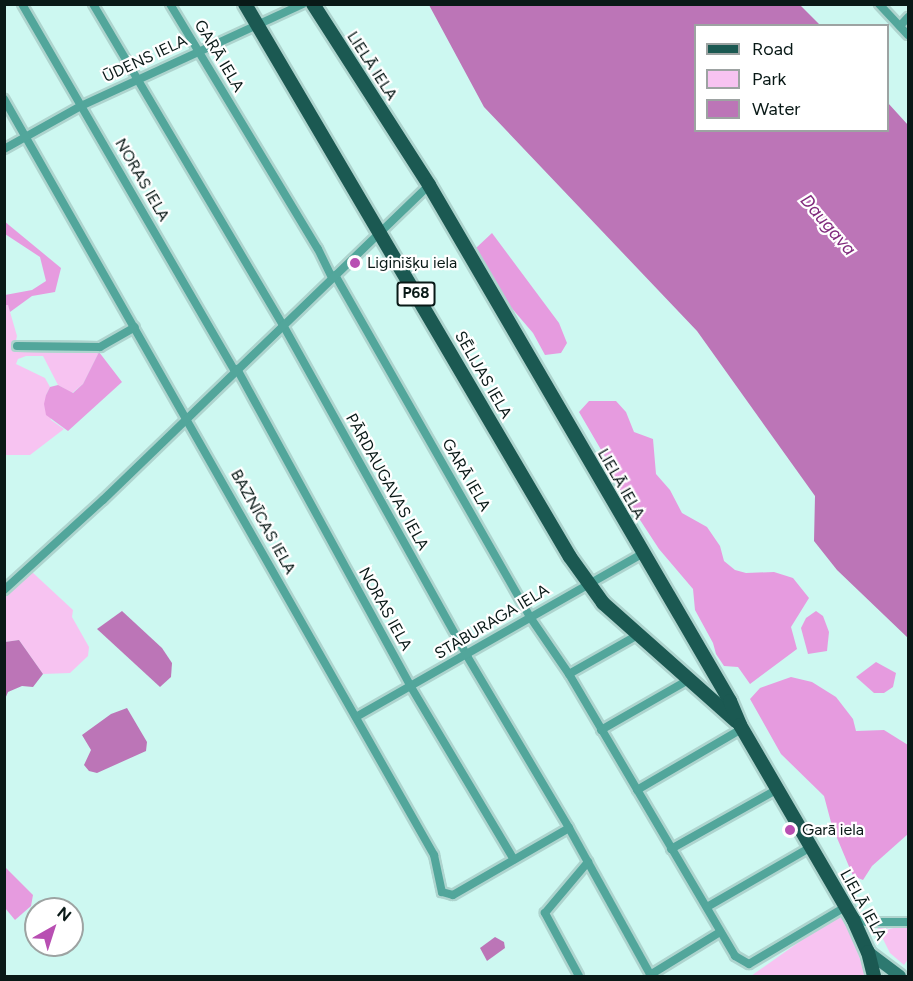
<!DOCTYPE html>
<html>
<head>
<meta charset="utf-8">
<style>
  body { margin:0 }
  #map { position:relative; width:913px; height:981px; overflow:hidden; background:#cdf8f1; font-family:Figtree,sans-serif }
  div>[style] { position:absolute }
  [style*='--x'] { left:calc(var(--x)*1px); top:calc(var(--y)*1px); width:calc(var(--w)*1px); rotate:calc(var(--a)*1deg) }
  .green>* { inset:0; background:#f7c3f1 }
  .forest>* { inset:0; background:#e69bdf }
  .water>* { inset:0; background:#bc75b7 }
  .roads { filter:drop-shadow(2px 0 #aed4ce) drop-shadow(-2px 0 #aed4ce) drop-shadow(0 2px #aed4ce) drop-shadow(0 -2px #aed4ce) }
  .street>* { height:8px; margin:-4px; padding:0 4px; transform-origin:4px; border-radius:4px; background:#52a69b }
  .secondary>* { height:12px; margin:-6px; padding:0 6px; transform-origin:6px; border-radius:6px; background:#2d7970 }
  .primary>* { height:14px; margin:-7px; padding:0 7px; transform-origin:7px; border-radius:7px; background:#1b5952 }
  .dots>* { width:16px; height:16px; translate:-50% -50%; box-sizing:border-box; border:3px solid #fff; border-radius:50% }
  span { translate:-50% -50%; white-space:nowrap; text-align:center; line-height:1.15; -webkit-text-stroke:4.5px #fff; paint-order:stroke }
  .shield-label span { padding:2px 4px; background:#fff; border:2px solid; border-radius:4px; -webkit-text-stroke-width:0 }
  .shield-label { font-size:15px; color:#091917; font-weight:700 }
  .street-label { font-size:16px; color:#091917 }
  .poi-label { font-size:16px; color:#091917 }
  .left { translate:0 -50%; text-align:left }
  .water-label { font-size:18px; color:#812b7d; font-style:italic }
  .frame { position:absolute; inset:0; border:6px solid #091917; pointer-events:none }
  .legend { position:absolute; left:694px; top:24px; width:195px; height:108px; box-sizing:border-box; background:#fff; border:2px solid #9da3a2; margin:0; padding:8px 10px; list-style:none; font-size:18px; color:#091917 }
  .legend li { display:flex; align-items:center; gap:12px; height:30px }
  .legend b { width:30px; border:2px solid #9da3a2 }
  .north { position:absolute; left:24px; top:897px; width:60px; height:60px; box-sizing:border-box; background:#fff; border:2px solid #9da3a2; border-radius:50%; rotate:39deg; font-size:16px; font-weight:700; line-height:24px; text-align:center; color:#091917 }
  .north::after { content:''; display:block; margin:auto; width:21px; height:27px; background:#b84fb2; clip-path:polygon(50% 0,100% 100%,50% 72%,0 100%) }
</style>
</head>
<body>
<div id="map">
  <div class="green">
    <i style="clip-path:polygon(4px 305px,8px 305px,17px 336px,15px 345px,98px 349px,99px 352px,83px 384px,72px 393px,58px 385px,43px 356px,26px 356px,18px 359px,16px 364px,45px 378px,50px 387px,46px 395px,51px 420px,64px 429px,30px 455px,5px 455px)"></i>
    <i style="clip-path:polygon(31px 571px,73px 610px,72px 617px,89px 647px,88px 656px,70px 673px,43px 674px,19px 640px,5px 642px,5px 597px)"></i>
    <i style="clip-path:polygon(833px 918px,842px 918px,853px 938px,866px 976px,751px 976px)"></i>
    <i style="clip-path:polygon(876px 925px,889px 929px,908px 925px,908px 959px,904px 965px,890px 953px)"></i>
  </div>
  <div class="forest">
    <i style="clip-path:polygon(4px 221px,61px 268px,55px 292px,32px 296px,10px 312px,8px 305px,5px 305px,5px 295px,32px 290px,46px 281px,40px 257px,5px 234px)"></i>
    <i style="clip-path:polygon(492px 233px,559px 323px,567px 343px,561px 353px,545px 355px,533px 333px,509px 305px,476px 248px)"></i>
    <i style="clip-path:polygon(99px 352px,122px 382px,68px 431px,46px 415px,44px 404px,46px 395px,50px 387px,58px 385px,73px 393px,83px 384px)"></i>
    <i style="clip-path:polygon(589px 401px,616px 401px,626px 412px,634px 432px,653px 439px,656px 474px,670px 490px,682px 513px,707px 527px,720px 546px,724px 561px,735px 570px,746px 573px,774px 572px,793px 578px,809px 598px,791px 627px,797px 649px,750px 684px,738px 667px,724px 666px,716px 654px,713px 643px,695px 610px,693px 589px,659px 549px,610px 474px,607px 460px,579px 412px)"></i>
    <i style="clip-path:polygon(816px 611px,823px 616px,829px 632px,827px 651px,808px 654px,801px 628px,806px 618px)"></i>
    <i style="clip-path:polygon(876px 662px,896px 673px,893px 687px,884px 693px,874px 693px,856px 677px)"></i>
    <i style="clip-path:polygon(791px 677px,812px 682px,836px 697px,853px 719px,856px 731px,884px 730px,908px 745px,908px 834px,872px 866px,863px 880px,853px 876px,832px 826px,824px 796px,781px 754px,750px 699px,760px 688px)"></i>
    <i style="clip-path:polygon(6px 868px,33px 895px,31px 906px,15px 920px,5px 908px)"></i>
  </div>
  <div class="water">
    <i style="clip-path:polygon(429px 5px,800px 5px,820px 25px,696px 26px,696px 130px,888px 130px,888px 103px,908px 125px,908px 638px,837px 570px,814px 541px,815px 496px,697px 331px,484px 107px)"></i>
    <i style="clip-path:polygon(122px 611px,162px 648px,172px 663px,171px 677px,160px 687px,97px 629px)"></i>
    <i style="clip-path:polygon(19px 640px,43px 674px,33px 687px,22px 686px,8px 692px,5px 699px,5px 642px)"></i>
    <i style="clip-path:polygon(127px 708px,147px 742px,146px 751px,97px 773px,89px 771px,84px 765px,91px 750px,82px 735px,111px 714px)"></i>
    <i style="clip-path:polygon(495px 937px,504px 942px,505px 948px,487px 961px,480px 948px)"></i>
  </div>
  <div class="roads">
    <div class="street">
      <i style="--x:22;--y:4;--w:424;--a:59.9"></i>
      <i style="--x:93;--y:4;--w:373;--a:59.4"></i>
      <i style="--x:283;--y:325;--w:379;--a:60.9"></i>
      <i style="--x:467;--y:656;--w:200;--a:59.3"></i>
      <i style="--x:569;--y:828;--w:169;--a:61"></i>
      <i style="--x:170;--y:4;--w:286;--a:58.9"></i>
      <i style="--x:318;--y:249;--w:32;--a:64"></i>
      <i style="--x:879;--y:4;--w:42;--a:46.9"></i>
      <i style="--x:900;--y:26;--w:12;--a:-48"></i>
      <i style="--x:4;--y:99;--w:870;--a:60.37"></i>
      <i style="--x:434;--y:855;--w:38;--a:78"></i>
      <i style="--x:442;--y:892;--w:11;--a:15"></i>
      <i style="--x:453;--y:895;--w:134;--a:-30"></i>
      <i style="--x:4;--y:149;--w:88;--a:-29.2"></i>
      <i style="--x:81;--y:106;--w:244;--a:-24.7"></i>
      <i style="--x:335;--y:275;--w:394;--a:60.3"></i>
      <i style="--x:530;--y:617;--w:69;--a:55.6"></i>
      <i style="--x:569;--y:674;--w:327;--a:59.5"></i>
      <i style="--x:735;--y:956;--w:16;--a:30"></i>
      <i style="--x:749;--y:964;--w:112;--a:-30.7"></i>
      <i style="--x:17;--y:346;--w:83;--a:0.7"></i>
      <i style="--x:100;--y:347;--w:40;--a:-29.7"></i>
      <i style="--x:237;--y:369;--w:362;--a:61.3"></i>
      <i style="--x:411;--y:687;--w:201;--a:59.2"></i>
      <i style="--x:4;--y:590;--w:134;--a:-42.3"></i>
      <i style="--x:103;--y:500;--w:453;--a:-44"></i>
      <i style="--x:569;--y:674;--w:79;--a:-29.5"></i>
      <i style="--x:356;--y:717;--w:331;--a:-29.7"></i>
      <i style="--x:601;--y:730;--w:103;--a:-29.8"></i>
      <i style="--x:637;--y:790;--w:123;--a:-30.3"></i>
      <i style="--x:671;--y:849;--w:123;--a:-29.3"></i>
      <i style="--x:707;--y:907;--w:120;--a:-30"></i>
      <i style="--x:853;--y:919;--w:14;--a:12"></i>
      <i style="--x:867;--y:922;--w:41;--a:0"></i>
      <i style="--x:650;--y:975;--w:82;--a:-31.6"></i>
      <i style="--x:579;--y:976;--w:72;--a:-118.4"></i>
      <i style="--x:545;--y:913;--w:67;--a:-49.9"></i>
    </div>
    <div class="secondary">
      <i style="--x:868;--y:952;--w:40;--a:37"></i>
    </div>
    <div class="primary">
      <i style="--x:245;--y:4;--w:641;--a:59.56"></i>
      <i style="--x:570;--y:557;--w:57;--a:54.3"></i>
      <i style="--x:603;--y:603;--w:178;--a:41.6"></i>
      <i style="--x:313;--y:4;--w:215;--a:57.3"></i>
      <i style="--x:429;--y:185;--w:597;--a:59.74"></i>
      <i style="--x:730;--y:701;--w:26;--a:67"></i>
      <i style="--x:740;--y:725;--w:225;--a:59.8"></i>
      <i style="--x:853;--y:919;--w:36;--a:66"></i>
      <i style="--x:868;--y:952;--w:25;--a:76"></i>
    </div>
  </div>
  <div class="dots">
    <i style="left:355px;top:263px;background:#b84fb2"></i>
    <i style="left:790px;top:830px;background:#b84fb2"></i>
  </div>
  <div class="shield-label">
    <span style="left:416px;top:294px">P68</span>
  </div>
  <div class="street-label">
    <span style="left:219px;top:56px;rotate:59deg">GARĀ IELA</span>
    <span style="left:145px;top:59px;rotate:-25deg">ŪDENS IELA</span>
    <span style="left:372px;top:66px;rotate:57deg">LIELĀ IELA</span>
    <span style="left:142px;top:180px;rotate:60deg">NORAS IELA</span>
    <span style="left:483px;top:375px;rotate:60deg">SĒLIJAS IELA</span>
    <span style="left:466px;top:475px;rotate:60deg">GARĀ IELA</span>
    <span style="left:387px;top:482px;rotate:61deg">PĀRDAUGAVAS IELA</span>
    <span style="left:621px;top:484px;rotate:60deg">LIELĀ IELA</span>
    <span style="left:263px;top:522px;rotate:61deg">BAZNĪCAS IELA</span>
    <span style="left:385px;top:609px;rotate:61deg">NORAS IELA</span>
    <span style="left:492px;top:622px;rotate:-31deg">STABURAGA IELA</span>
    <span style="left:863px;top:905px;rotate:61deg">LIELĀ IELA</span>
  </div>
  <div class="poi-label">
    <span class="left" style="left:367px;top:263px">Liginišķu iela</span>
    <span class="left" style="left:802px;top:830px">Garā iela</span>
  </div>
  <div class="water-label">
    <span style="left:828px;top:225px;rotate:49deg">Daugava</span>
  </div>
  <div class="frame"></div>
  <ul class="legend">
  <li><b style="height:8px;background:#1b5952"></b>Road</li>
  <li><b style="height:16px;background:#f7c3f1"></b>Park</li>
  <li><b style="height:16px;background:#bc75b7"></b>Water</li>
  </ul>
  <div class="north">N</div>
</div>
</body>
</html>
